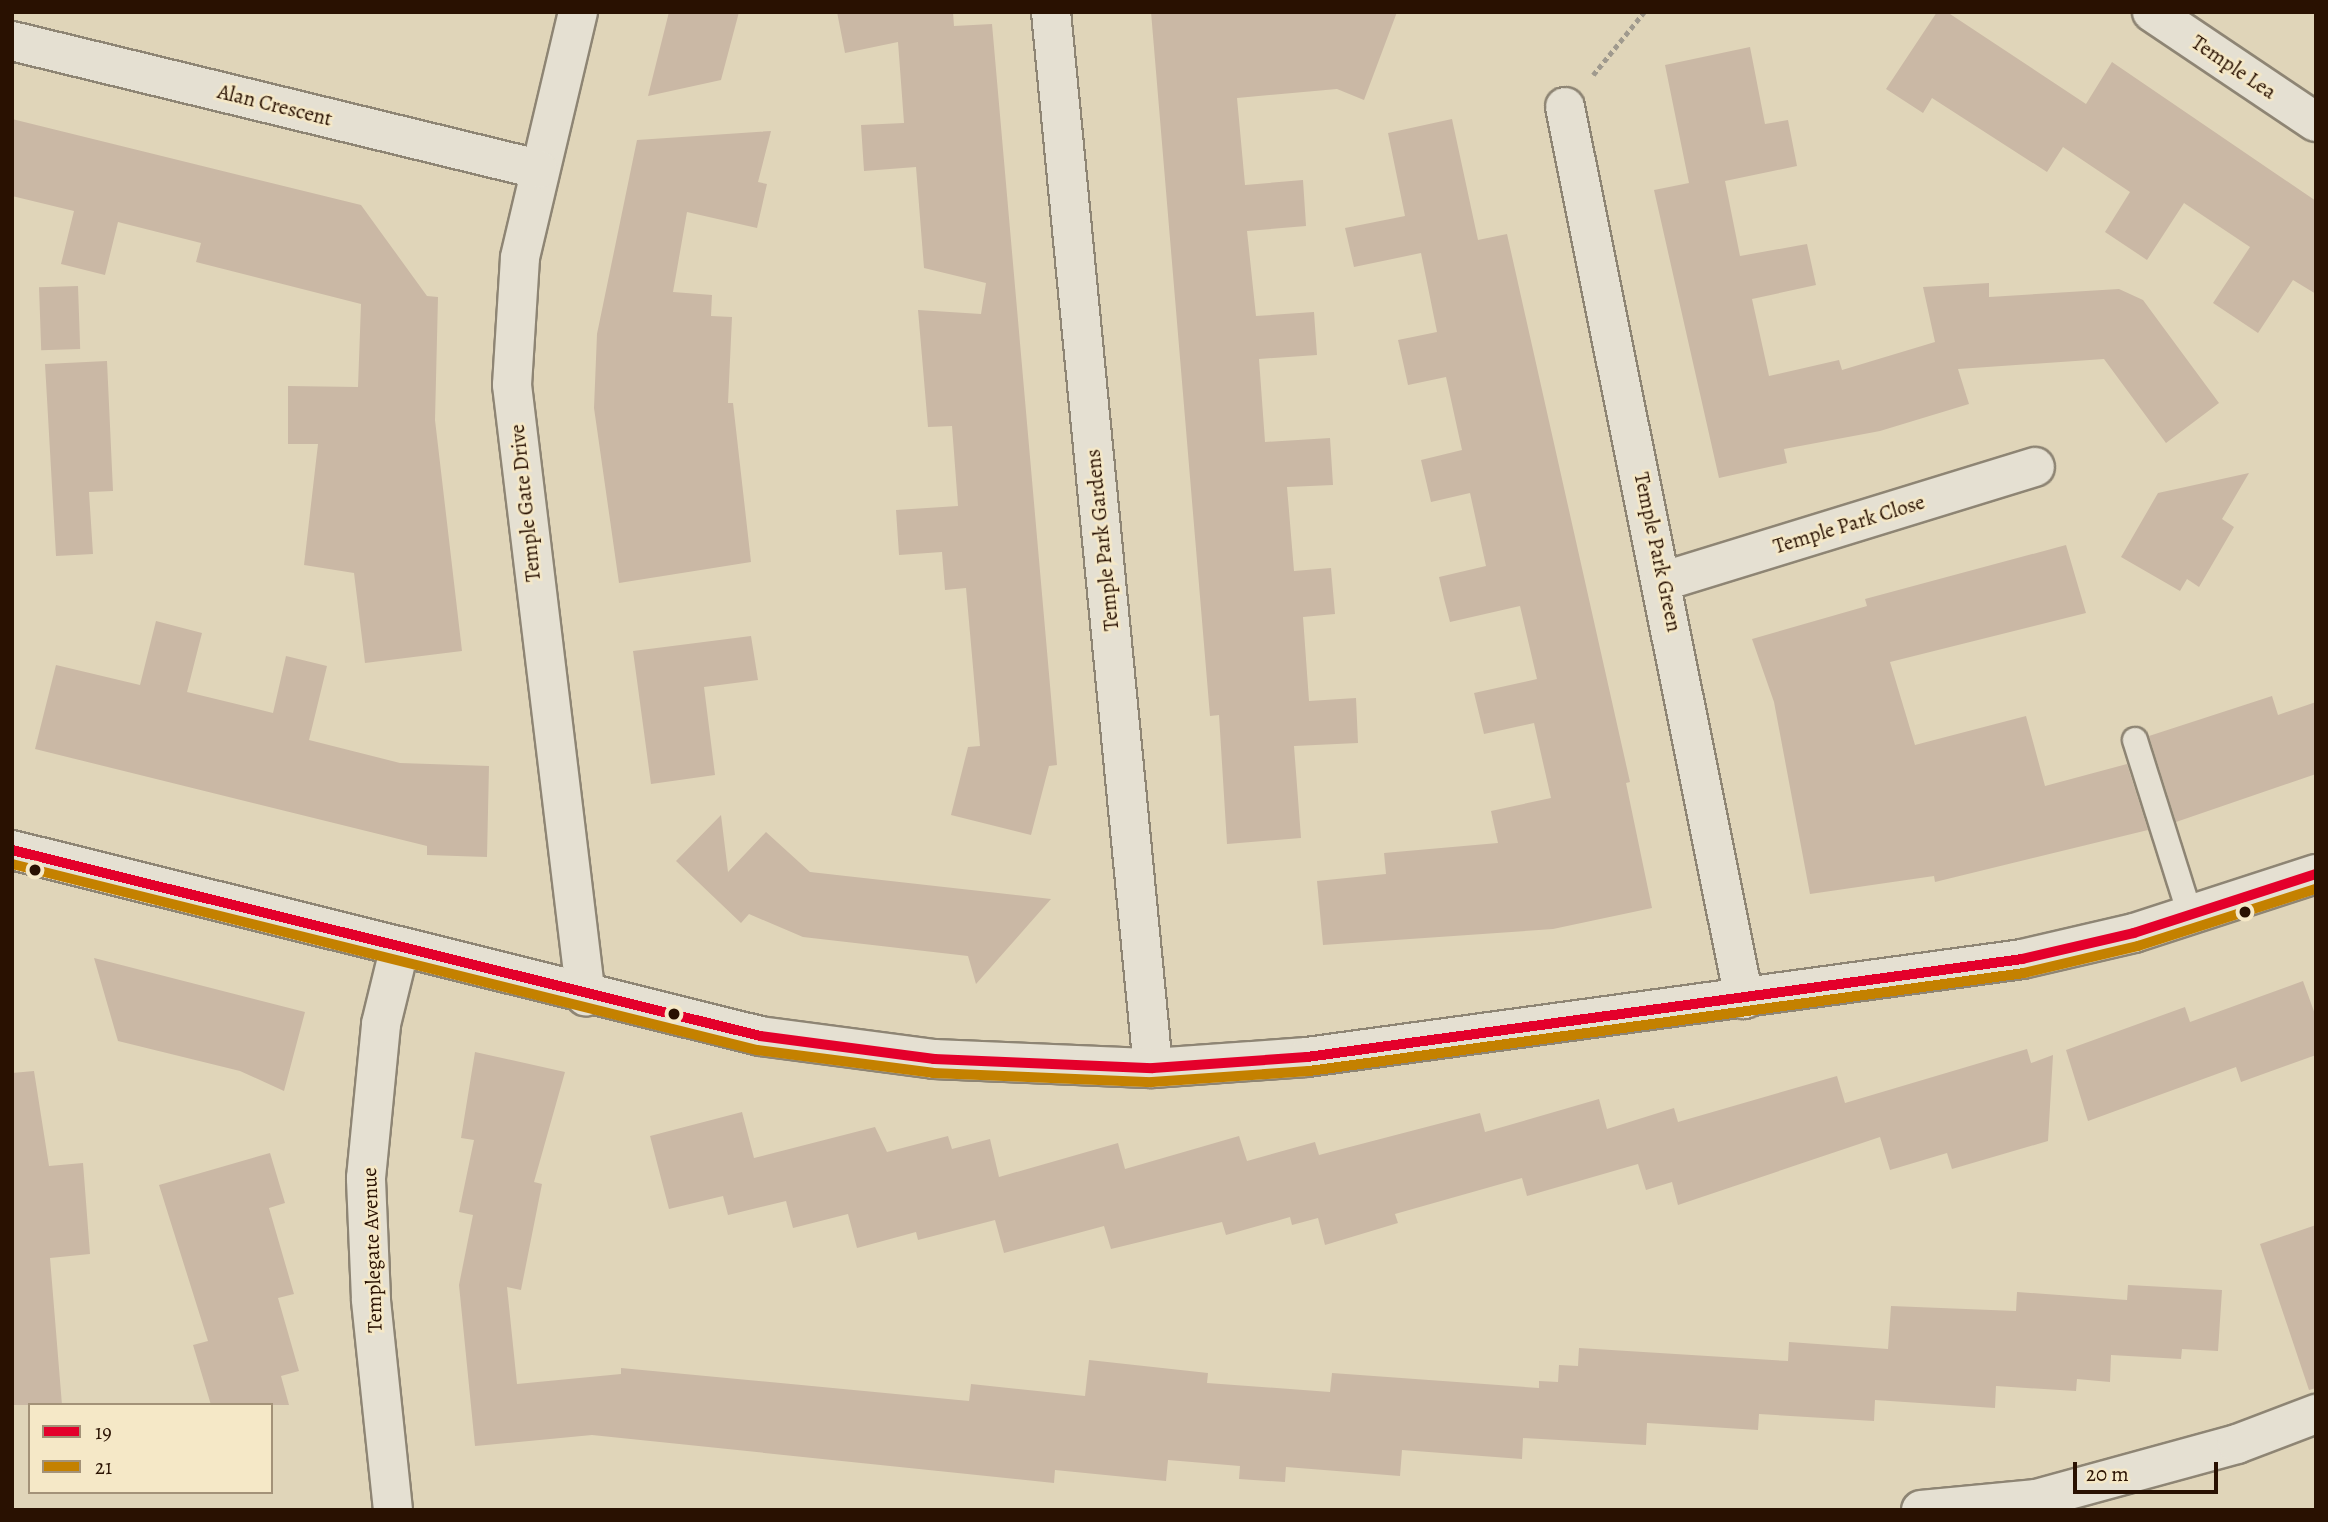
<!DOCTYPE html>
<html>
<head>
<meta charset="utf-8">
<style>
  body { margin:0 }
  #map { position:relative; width:2328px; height:1522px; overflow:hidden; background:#e0d5b9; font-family:Alegreya,serif }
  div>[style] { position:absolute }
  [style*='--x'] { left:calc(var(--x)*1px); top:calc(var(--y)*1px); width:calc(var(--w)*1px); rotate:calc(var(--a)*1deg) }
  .building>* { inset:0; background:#cab8a5; transform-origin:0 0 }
  .path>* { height:4.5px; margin-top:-2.25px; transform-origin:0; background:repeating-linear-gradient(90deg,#a09a8e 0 5px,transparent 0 8.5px) }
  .roads { filter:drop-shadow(2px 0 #8e8574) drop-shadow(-2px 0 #8e8574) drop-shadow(0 2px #8e8574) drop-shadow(0 -2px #8e8574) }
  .service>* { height:24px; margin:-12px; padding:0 12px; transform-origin:12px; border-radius:12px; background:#e5e0d2 }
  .minor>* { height:38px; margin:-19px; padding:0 19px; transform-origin:19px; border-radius:19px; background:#e5e0d2 }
  .bus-1>* { height:10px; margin:-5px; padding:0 5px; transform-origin:5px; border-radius:5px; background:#e4002b }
  .bus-2>* { height:10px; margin:-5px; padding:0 5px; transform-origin:5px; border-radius:5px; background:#c48100 }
  .dots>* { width:19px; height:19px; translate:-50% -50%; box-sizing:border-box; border:4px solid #f5e8c7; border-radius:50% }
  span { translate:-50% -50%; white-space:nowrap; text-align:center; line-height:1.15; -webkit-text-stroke:5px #f5e8c7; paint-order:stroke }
  .street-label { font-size:21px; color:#291101 }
  .frame { position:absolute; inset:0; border:14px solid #291101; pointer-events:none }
  .legend { position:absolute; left:28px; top:1403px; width:245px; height:91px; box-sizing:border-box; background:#f5e8c7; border:2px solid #a39278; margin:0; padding:9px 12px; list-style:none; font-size:21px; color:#291101 }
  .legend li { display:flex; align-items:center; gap:14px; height:35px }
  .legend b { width:35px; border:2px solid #a39278 }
  .scale { position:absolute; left:2073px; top:1462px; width:145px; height:32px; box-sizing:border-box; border:4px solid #291101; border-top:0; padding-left:9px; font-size:21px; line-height:24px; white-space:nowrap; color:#291101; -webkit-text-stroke:5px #f5e8c7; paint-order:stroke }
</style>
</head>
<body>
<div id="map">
  <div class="building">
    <i style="clip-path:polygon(669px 12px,739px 12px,721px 80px,648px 96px)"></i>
    <i style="clip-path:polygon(837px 12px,953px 12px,954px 26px,992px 24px,1057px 765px,1049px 766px,1031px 835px,951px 815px,968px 747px,980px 746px,966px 588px,945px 590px,942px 552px,899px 555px,896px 510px,958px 506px,952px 426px,928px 427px,918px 310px,981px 314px,986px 283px,924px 268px,916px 167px,864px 171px,861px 125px,904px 123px,898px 42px,845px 53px)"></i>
    <i style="clip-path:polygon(1151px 12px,1397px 12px,1364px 100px,1337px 89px,1237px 98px,1245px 185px,1303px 180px,1306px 226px,1247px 231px,1256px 316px,1314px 312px,1317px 355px,1259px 359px,1265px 442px,1330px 438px,1333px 485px,1287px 487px,1294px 571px,1331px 568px,1335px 614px,1303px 617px,1309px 701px,1356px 698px,1358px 743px,1294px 746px,1301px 838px,1227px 844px,1219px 715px,1210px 716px)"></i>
    <i style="clip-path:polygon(1937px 12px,1947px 12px,2086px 104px,2112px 62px,2316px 201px,2316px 294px,2293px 280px,2258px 333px,2213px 303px,2250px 247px,2184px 203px,2147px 260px,2105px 232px,2130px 192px,2063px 147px,2047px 172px,1932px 98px,1923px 113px,1886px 89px)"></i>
    <i style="clip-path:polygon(1750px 47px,1765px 124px,1788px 120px,1797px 166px,1725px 181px,1740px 256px,1807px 244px,1816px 285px,1752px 299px,1769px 376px,1839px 360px,1842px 370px,1935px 342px,1923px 287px,1989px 283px,1989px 297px,2119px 289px,2143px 300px,2219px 403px,2166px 443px,2104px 359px,1958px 369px,1969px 404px,1880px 431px,1784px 449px,1787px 463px,1719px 478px,1654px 190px,1689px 183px,1665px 65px)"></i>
    <i style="clip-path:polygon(12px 119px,361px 205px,427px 296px,438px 297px,435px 420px,462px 651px,365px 663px,354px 573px,304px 565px,318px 444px,288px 444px,288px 386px,358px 387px,361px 304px,196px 262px,201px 243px,118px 222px,105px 275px,61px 264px,74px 211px,12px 196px)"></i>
    <i style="clip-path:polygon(1452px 119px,1478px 240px,1507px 234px,1630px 782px,1626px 783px,1652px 908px,1553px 929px,1323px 945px,1317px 881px,1386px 874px,1384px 853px,1498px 843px,1491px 811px,1551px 798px,1534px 723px,1484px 734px,1474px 693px,1537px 679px,1520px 606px,1450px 622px,1444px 599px,1439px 577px,1486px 566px,1470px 493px,1431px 502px,1421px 460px,1462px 450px,1446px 377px,1408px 385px,1403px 362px,1398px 340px,1437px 332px,1421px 253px,1354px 267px,1345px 228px,1405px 216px,1388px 133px)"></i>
    <i style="clip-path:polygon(771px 131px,758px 182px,767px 184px,757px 228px,687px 212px,673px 292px,712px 295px,711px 316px,732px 317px,728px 403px,733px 403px,751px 562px,619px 583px,594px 408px,597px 334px,637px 140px)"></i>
    <i style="left:78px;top:286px;width:63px;height:39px;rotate:88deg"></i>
    <i style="clip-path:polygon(107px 361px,113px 491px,89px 492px,93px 554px,56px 556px,45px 364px)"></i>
    <i style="clip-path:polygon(2249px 473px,2222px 519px,2234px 527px,2199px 587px,2187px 579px,2180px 591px,2121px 557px,2158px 493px)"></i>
    <i style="clip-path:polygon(2066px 545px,2086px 613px,1890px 662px,1915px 745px,2026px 716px,2045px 786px,2127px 764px,2148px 830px,1935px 882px,1934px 876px,1810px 894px,1774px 702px,1752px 639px,1867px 606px,1865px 599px)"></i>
    <i style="clip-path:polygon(156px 621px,202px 633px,187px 692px,273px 713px,286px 656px,327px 666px,309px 740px,400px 763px,489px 766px,487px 857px,427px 855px,427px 846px,35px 749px,56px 665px,140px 685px)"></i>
    <i style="clip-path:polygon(751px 636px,758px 680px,704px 687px,715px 775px,651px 784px,633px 651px)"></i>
    <i style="clip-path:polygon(2272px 696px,2278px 715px,2316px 702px,2316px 774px,2176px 822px,2149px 736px)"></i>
    <i style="clip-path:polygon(721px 815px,728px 872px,766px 832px,810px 872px,1051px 899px,976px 984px,968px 956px,803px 937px,749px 914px,741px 923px,676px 861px)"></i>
    <i style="clip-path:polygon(94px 958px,305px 1012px,284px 1091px,240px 1071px,118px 1041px)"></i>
    <i style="clip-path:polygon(2303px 981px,2316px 1017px,2316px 1055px,2241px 1082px,2236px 1067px,2088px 1121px,2066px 1050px,2185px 1007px,2190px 1022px)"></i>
    <i style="clip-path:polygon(2027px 1049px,2031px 1063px,2053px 1055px,2048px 1141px,1952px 1169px,1947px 1153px,1890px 1170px,1880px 1137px,1678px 1205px,1672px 1182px,1646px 1190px,1638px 1164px,1527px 1196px,1522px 1178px,1395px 1214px,1398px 1223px,1325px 1245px,1318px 1218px,1292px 1225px,1290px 1217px,1226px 1235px,1222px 1222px,1111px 1249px,1104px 1226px,1004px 1253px,995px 1220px,918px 1240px,916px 1232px,857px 1248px,848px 1214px,793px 1228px,786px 1201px,728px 1215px,723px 1196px,669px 1209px,650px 1136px,742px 1112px,754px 1158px,875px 1127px,887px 1152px,948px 1136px,952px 1149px,990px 1139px,999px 1177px,1118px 1143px,1125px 1169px,1239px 1136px,1247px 1161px,1315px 1142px,1319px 1155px,1480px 1113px,1485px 1132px,1599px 1099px,1607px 1129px,1674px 1108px,1678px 1122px,1837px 1076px,1845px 1103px)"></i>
    <i style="clip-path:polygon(475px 1052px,565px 1072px,534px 1182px,542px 1184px,521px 1290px,507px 1287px,517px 1384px,621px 1374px,621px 1368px,969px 1401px,971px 1384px,1085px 1396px,1089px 1360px,1208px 1373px,1207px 1383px,1330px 1392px,1332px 1373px,1539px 1388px,1539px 1381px,1558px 1382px,1559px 1365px,1578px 1366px,1579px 1348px,1788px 1361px,1789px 1342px,1888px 1349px,1891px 1306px,2016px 1311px,2017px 1292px,2127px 1300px,2128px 1285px,2222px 1290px,2218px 1351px,2182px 1349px,2181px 1359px,2111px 1355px,2110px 1382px,2077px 1379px,2076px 1391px,1996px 1386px,1995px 1408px,1875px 1400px,1874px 1421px,1759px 1414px,1758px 1430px,1647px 1423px,1646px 1445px,1523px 1438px,1522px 1459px,1402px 1450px,1400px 1476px,1286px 1467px,1285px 1482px,1239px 1479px,1240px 1466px,1168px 1460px,1166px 1481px,1055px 1470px,1054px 1483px,592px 1435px,475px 1446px,459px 1285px,473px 1215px,459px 1212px,474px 1140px,461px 1138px)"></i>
    <i style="clip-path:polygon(34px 1071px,49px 1166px,83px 1163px,90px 1254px,50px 1258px,62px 1405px,12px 1405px,12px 1073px)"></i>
    <i style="clip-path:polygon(270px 1153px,285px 1203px,269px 1208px,294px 1294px,278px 1298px,299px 1371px,281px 1376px,289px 1405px,211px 1405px,193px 1345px,208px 1341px,159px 1185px)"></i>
    <i style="clip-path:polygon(2316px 1225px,2316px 1388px,2309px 1390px,2260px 1244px)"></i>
  </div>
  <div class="path">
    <i style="--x:1593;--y:75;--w:81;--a:-51"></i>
  </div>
  <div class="roads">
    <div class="service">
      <i style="--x:2135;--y:740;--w:182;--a:72.5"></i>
    </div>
    <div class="minor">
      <i style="--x:578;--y:12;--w:253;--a:103.3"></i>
      <i style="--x:520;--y:258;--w:127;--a:93.6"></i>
      <i style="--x:512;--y:385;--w:616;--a:83.11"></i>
      <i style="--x:1051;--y:12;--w:1061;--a:84.48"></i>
      <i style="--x:2152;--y:12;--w:197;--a:33.9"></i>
      <i style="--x:12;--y:41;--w:541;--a:13.68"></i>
      <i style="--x:1565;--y:107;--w:910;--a:78.65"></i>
      <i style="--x:1664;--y:581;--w:388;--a:-17.1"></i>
      <i style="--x:12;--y:850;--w:771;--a:13.96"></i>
      <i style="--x:760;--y:1036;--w:176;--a:7.5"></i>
      <i style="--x:934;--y:1059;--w:219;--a:2.4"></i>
      <i style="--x:1153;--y:1068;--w:154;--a:-4.1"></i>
      <i style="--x:1307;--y:1057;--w:722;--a:-7.8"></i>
      <i style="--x:2022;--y:959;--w:115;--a:-13.1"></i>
      <i style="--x:2134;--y:933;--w:191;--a:-18"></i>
      <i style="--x:393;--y:1510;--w:212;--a:-96"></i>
      <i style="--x:371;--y:1299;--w:121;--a:-92.4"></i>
      <i style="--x:366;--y:1178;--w:155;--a:-84.4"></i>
      <i style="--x:381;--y:1024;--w:76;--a:-76.3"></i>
      <i style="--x:1921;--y:1510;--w:116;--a:-5.5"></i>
      <i style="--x:2036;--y:1499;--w:208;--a:-15.3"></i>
      <i style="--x:2237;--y:1444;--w:85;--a:-20.8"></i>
    </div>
  </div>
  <div class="bus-1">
    <i style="--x:12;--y:850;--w:771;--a:13.96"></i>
    <i style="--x:760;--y:1036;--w:176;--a:7.5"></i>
    <i style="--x:934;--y:1059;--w:219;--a:2.4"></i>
    <i style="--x:1153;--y:1068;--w:154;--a:-4.1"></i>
    <i style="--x:1307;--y:1057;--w:722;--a:-7.8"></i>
    <i style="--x:2022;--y:959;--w:115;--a:-13.1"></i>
    <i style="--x:2134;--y:933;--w:191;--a:-18"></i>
  </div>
  <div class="bus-2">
    <i style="--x:12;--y:864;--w:768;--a:14.02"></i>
    <i style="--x:757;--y:1050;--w:177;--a:7.4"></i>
    <i style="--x:933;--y:1073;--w:219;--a:2.4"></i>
    <i style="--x:1152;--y:1082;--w:157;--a:-4"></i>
    <i style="--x:1309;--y:1071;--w:722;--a:-7.8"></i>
    <i style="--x:2024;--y:973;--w:117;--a:-13.3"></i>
    <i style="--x:2138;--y:946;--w:187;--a:-17.8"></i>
  </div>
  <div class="dots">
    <i style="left:35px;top:870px;background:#291101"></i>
    <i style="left:2245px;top:912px;background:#291101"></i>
    <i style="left:674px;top:1014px;background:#291101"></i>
  </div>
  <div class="street-label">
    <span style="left:2234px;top:67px;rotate:34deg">Temple Lea</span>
    <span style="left:275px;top:105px;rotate:14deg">Alan Crescent</span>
    <span style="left:525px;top:503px;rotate:-96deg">Temple Gate Drive</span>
    <span style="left:1849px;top:524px;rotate:-17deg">Temple Park Close</span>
    <span style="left:1102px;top:540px;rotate:-96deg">Temple Park Gardens</span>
    <span style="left:1658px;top:552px;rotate:78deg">Temple Park Green</span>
    <span style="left:372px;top:1250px;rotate:-92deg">Templegate Avenue</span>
  </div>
  <div class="frame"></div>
  <ul class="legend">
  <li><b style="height:9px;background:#e4002b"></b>19</li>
  <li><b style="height:9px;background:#c48100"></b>21</li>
  </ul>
  <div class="scale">20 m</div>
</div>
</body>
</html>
